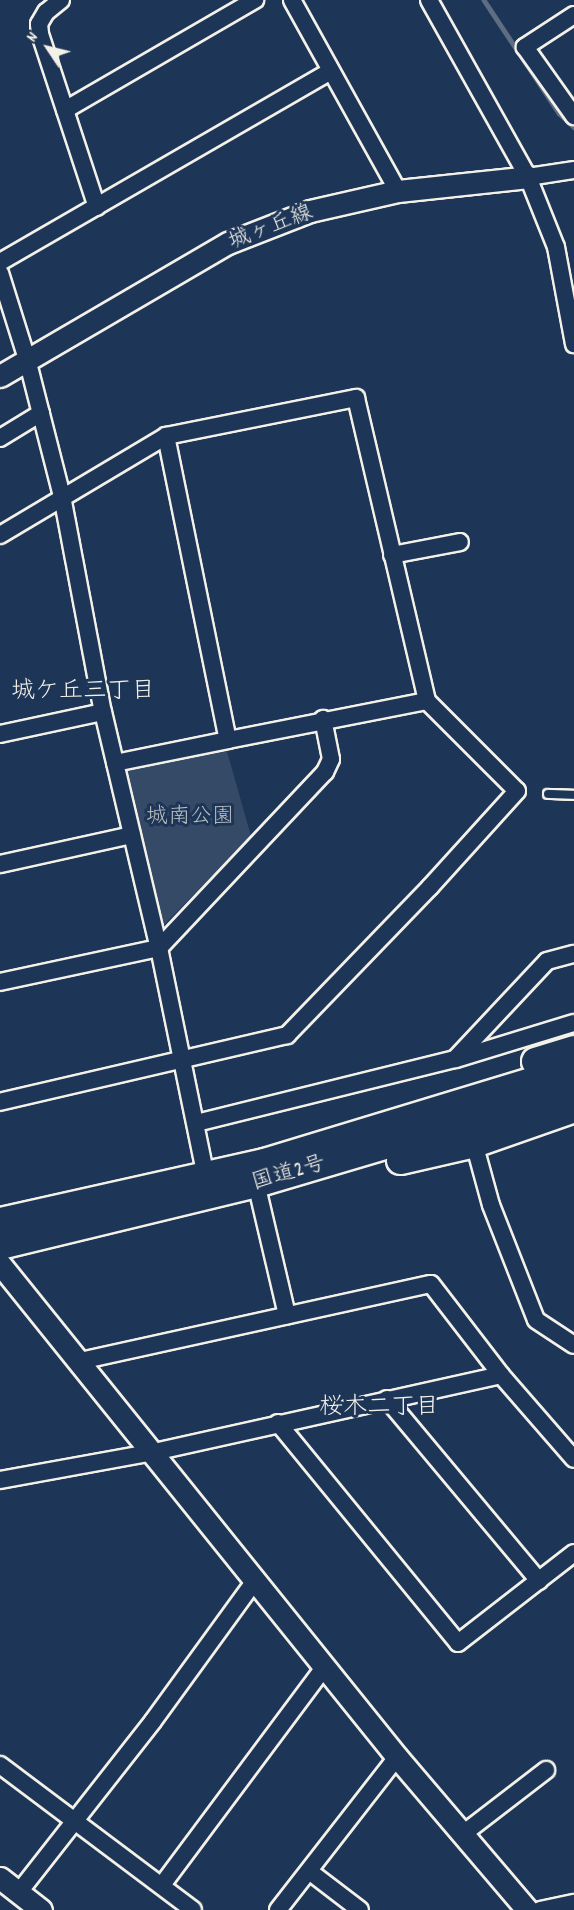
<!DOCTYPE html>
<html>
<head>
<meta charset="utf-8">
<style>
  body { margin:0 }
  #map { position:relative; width:574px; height:1910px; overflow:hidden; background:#1d3557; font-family:Dekko,"Klee One",sans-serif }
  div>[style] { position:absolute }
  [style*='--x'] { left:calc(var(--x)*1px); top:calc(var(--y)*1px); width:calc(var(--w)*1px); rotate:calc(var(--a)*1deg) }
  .green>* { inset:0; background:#354a67 }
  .stream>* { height:4.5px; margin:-2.25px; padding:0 2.25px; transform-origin:2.25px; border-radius:2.25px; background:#5e6d82 }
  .roads { filter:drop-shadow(2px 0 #f4f1e8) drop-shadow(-2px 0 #f4f1e8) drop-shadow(0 2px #f4f1e8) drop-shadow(0 -2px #f4f1e8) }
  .service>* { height:8px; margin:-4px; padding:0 4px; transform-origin:4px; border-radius:4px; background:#1d3557 }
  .minor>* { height:16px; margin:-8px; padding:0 8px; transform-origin:8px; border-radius:8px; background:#1d3557 }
  .tertiary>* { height:21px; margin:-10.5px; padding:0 10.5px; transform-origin:10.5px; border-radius:10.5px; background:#1d3557 }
  .trunk>* { height:27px; margin:-13.5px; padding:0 13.5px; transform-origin:13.5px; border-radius:13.5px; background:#1d3557 }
  span { translate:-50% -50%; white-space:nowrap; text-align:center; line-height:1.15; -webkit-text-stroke:6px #1d3557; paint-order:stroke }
  .street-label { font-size:22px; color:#f4f1e8 }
  .park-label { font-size:22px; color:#bbbfc1 }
  .neighbourhood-label { font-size:24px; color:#f4f1e8 }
  .north { position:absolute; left:18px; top:18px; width:60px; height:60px; -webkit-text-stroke:4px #1d3557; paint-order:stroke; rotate:305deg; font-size:16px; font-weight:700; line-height:24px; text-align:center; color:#f4f1e8 }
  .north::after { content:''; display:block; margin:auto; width:21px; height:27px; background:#f4f1e8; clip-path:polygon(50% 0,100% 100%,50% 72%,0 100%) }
</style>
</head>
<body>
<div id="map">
  <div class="green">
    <i style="clip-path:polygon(226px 748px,251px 836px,162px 927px,124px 769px)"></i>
  </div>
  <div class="stream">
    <i style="--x:484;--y:0;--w:136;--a:56.4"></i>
    <i style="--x:559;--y:113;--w:21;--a:43"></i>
  </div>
  <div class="roads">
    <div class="service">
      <i style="--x:548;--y:794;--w:26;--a:2"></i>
    </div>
    <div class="minor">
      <i style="--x:61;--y:0;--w:19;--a:141"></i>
      <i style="--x:46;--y:12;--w:14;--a:120"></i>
      <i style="--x:39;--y:24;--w:10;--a:84"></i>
      <i style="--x:40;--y:34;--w:182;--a:71.8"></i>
      <i style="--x:292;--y:0;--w:218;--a:61"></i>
      <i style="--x:429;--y:0;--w:203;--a:60.8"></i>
      <i style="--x:528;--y:177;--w:75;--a:68.2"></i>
      <i style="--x:556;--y:247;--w:99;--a:79.5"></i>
      <i style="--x:574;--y:15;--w:59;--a:146.9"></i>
      <i style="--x:525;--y:47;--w:85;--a:54.6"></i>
      <i style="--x:65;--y:110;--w:220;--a:-30.1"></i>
      <i style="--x:528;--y:177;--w:47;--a:-8.7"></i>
      <i style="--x:0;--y:262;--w:382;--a:-30"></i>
      <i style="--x:0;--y:273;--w:90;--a:72.6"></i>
      <i style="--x:27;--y:359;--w:141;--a:75.7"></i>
      <i style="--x:62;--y:496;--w:220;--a:79.3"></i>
      <i style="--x:103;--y:712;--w:243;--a:76.7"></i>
      <i style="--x:159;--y:948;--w:234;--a:78.4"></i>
      <i style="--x:166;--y:436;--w:310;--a:78.5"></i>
      <i style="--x:228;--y:740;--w:203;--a:-11.1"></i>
      <i style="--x:0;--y:438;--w:48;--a:-31.4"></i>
      <i style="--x:0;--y:535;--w:193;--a:-30.8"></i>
      <i style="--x:166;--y:436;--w:194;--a:-11.3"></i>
      <i style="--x:356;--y:398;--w:311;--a:76.8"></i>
      <i style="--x:427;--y:701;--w:127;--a:45"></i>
      <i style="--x:517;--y:791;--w:130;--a:132.2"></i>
      <i style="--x:430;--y:887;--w:206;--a:134"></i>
      <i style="--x:287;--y:1035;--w:295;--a:166.9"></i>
      <i style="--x:392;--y:555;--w:69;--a:-10.8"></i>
      <i style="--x:0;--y:734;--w:105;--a:-12.1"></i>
      <i style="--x:115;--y:763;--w:115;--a:-11.5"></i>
      <i style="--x:0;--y:864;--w:135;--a:-12.4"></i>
      <i style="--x:0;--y:982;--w:163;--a:-12.1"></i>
      <i style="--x:159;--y:948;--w:242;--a:-46.7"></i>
      <i style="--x:325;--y:772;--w:14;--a:-65"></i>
      <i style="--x:331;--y:759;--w:41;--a:-101.3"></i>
      <i style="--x:456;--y:1059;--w:123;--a:-17"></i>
      <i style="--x:196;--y:1123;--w:267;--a:-13.9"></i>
      <i style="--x:455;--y:1059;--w:134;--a:-46.8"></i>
      <i style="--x:547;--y:961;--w:28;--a:-15"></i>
      <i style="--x:474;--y:1143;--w:64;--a:74.7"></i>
      <i style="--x:491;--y:1205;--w:123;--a:68.6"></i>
      <i style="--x:536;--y:1320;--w:45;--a:33.3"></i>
      <i style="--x:256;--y:1183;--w:136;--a:76.8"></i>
      <i style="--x:80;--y:1361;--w:359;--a:-12.4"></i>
      <i style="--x:431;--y:1284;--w:115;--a:52.4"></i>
      <i style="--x:501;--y:1375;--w:111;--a:49"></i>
      <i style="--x:387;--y:1399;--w:237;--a:50.1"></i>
      <i style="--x:278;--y:1423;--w:284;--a:50.7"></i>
      <i style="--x:458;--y:1643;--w:147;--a:-37.8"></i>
      <i style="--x:0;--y:1480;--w:157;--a:-10.3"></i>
      <i style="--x:154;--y:1452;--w:355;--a:-12.5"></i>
      <i style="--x:0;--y:1765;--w:241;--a:36.9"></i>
      <i style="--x:463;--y:1834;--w:105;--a:-37.6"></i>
      <i style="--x:309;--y:1871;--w:64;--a:37.4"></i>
      <i style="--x:162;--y:1885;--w:273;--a:-53.3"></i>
      <i style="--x:19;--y:1892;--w:217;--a:-51.9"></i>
      <i style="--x:153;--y:1721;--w:172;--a:-54"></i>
      <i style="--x:278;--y:1910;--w:194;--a:-52.1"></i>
      <i style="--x:540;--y:1910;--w:35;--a:-12"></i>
    </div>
    <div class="tertiary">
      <i style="--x:0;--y:376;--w:264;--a:-30.3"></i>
      <i style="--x:228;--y:243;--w:88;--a:-21.3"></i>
      <i style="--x:310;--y:211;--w:90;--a:-12.8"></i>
      <i style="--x:398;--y:191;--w:131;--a:-6.1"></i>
      <i style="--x:0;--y:1264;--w:633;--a:51.16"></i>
      <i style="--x:397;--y:1757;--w:201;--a:49.6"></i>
      <i style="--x:0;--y:1878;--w:52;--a:38"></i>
    </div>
    <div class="trunk">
      <i style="--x:535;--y:1061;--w:41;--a:-17.1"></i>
      <i style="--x:400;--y:1160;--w:76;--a:-12.9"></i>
      <i style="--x:474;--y:1143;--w:106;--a:-19.3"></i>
      <i style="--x:0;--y:1221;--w:271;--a:-12.6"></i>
      <i style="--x:264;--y:1162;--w:324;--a:-16.9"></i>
      <i style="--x:0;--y:1245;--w:263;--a:-13.6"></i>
      <i style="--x:256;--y:1183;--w:332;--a:-16.5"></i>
    </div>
  </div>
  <div class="street-label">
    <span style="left:271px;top:228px;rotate:-21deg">城ヶ丘線</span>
    <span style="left:289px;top:1174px;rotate:-16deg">国道2号</span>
  </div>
  <div class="park-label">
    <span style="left:190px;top:818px">城南公園</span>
  </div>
  <div class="neighbourhood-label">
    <span style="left:83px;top:693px">城ケ丘三丁目</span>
    <span style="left:379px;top:1409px">桜木二丁目</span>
  </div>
  <div class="north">N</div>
</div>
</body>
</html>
